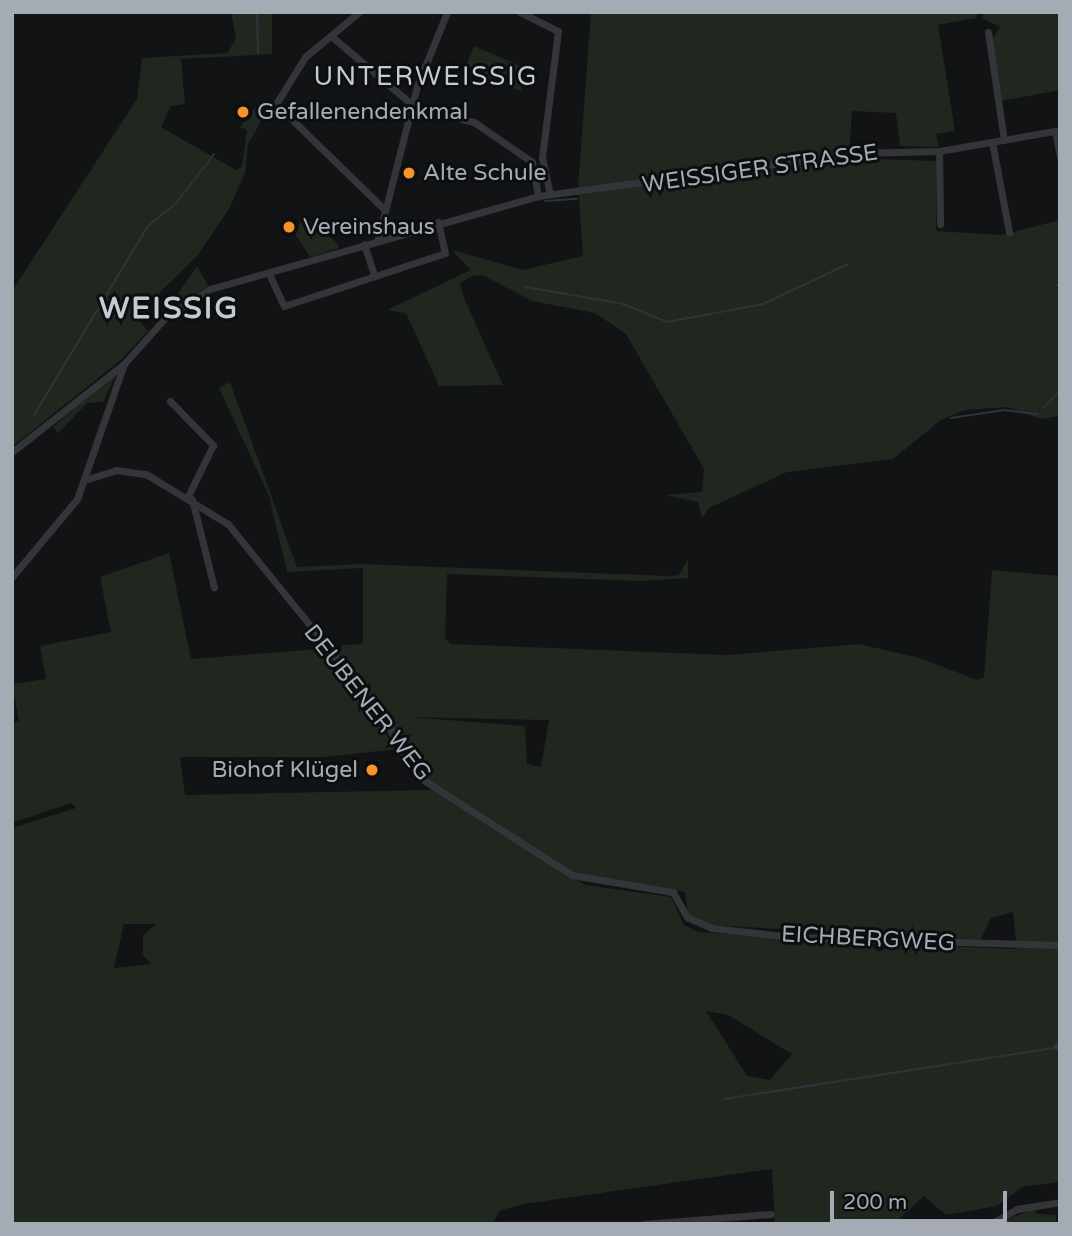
<!DOCTYPE html>
<html>
<head>
<meta charset="utf-8">
<style>
  body { margin:0 }
  #map { position:relative; width:1072px; height:1236px; overflow:hidden; background:#121314; font-family:"Varela Round",sans-serif }
  div>[style] { position:absolute }
  [style*='--x'] { left:calc(var(--x)*1px); top:calc(var(--y)*1px); width:calc(var(--w)*1px); rotate:calc(var(--a)*1deg) }
  .green>* { inset:0; background:#1f271f }
  .stream>* { height:2px; margin:-1px; padding:0 1px; transform-origin:1px; border-radius:1px; background:#2b353a }
  .minor>* { height:7px; margin:-3.5px; padding:0 3.5px; transform-origin:3.5px; border-radius:3.5px; background:#333539 }
  .dots>* { width:19px; height:19px; translate:-50% -50%; box-sizing:border-box; border:4px solid #0d0e0f; border-radius:50% }
  span { translate:-50% -50%; white-space:nowrap; text-align:center; line-height:1.15; -webkit-text-stroke:6px #0d0e0f; paint-order:stroke }
  .poi-label { font-size:23px; color:#a4abb5 }
  .left { translate:0 -50%; text-align:left }
  .right { translate:-100% -50%; text-align:right }
  .street-label { font-size:23px; color:#a4abb5 }
  .quarter-label { font-size:26px; color:#c5cad1; letter-spacing:2px }
  .district-label { font-size:30px; color:#c5cad1; font-weight:700; letter-spacing:2px }
  .frame { position:absolute; inset:0; border:14px solid #a4abb5; pointer-events:none }
  .scale { position:absolute; left:830px; top:1191px; width:177px; height:32px; box-sizing:border-box; border:4px solid #a4abb5; border-top:0; padding-left:9px; font-size:21px; line-height:24px; white-space:nowrap; color:#a4abb5; -webkit-text-stroke:5px #0d0e0f; paint-order:stroke }
</style>
</head>
<body>
<div id="map">
  <div class="green">
    <i style="clip-path:polygon(231px 12px,272px 12px,272px 54px,181px 59px,185px 104px,171px 106px,161px 127px,236px 170px,242px 166px,247px 130px,240px 127px,256px 106px,269px 107px,248px 144px,245px 173px,229px 209px,198px 255px,135px 317px,148px 331px,122px 359px,12px 447px,12px 291px,137px 99px,142px 58px,227px 53px,236px 39px)"></i>
    <i style="clip-path:polygon(591px 12px,976px 12px,977px 18px,938px 25px,955px 131px,936px 134px,939px 147px,900px 146px,896px 113px,852px 111px,849px 158px,936px 161px,936px 231px,1001px 235px,1060px 220px,1060px 416px,1041px 419px,1008px 407px,965px 410px,941px 420px,893px 459px,787px 472px,709px 508px,702px 518px,698px 502px,665px 495px,702px 492px,704px 469px,626px 334px,595px 313px,532px 301px,482px 275px,472px 276px,460px 283px,463px 296px,503px 385px,439px 386px,406px 313px,387px 310px,471px 270px,452px 250px,523px 270px,583px 256px,578px 187px)"></i>
    <i style="clip-path:polygon(984px 12px,1060px 12px,1060px 90px,1002px 101px,989px 44px,1000px 27px,982px 18px)"></i>
    <i style="clip-path:polygon(474px 46px,525px 68px,521px 91px,464px 70px)"></i>
    <i style="clip-path:polygon(306px 217px,337px 243px,339px 248px,310px 257px,293px 231px)"></i>
    <i style="clip-path:polygon(197px 266px,208px 286px,166px 315px,164px 314px)"></i>
    <i style="clip-path:polygon(118px 371px,103px 402px,87px 403px,58px 433px,53px 427px)"></i>
    <i style="clip-path:polygon(evenodd,230px 382px,297px 567px,362px 564px,669px 576px,679px 575px,688px 559px,688px 578px,641px 581px,447px 574px,445px 638px,451px 644px,727px 655px,859px 644px,920px 658px,977px 680px,984px 677px,992px 570px,1060px 576px,1060px 1182px,1022px 1187px,997px 1206px,946px 1215px,924px 1196px,894px 1224px,775px 1224px,772px 1169px,523px 1204px,499px 1211px,493px 1224px,12px 1224px,12px 828px,76px 808px,71px 803px,12px 823px,12px 723px,19px 721px,12px 684px,46px 679px,40px 646px,111px 632px,100px 577px,169px 553px,191px 659px,320px 649px,397px 749px,325px 757px,180px 757px,185px 795px,432px 790px,585px 885px,671px 897px,684px 925px,698px 932px,869px 943px,878px 952px,894px 944px,1017px 949px,1013px 912px,991px 918px,980px 940px,709px 925px,688px 916px,685px 892px,572px 872px,426px 779px,338px 657px,343px 645px,363px 644px,363px 568px,287px 572px,269px 496px,219px 388px,230px 382px,408px 717px,549px 720px,541px 767px,527px 764px,525px 726px,408px 717px,230px 382px,124px 924px,157px 924px,143px 935px,143px 955px,151px 964px,114px 968px,124px 924px,230px 382px,706px 1011px,728px 1015px,792px 1054px,770px 1080px,747px 1076px,706px 1011px)"></i>
    <i style="clip-path:polygon(1035px 1208px,1036px 1214px,1056px 1215px,1056px 1224px,996px 1224px)"></i>
  </div>
  <div class="stream">
    <i style="--x:257;--y:12;--w:40;--a:88.6"></i>
    <i style="--x:545;--y:201;--w:32;--a:-4"></i>
    <i style="--x:1056;--y:285;--w:4;--a:0"></i>
    <i style="--x:525;--y:287;--w:99;--a:9.8"></i>
    <i style="--x:623;--y:304;--w:48;--a:22.2"></i>
    <i style="--x:667;--y:322;--w:98;--a:-10.6"></i>
    <i style="--x:763;--y:304;--w:94;--a:-25.2"></i>
    <i style="--x:1043;--y:408;--w:24;--a:-45"></i>
    <i style="--x:34;--y:415;--w:221;--a:-58.9"></i>
    <i style="--x:148;--y:226;--w:36;--a:-39"></i>
    <i style="--x:176;--y:203;--w:62;--a:-52.2"></i>
    <i style="--x:951;--y:418;--w:54;--a:-8.6"></i>
    <i style="--x:1004;--y:410;--w:34;--a:7"></i>
    <i style="--x:329;--y:655;--w:12;--a:48"></i>
    <i style="--x:382;--y:721;--w:39;--a:60"></i>
    <i style="--x:724;--y:1099;--w:334;--a:-8.8"></i>
  </div>
  <div class="minor">
    <i style="--x:359;--y:12;--w:70;--a:140.2"></i>
    <i style="--x:305;--y:57;--w:55;--a:121.7"></i>
    <i style="--x:276;--y:104;--w:149;--a:44.2"></i>
    <i style="--x:520;--y:12;--w:42;--a:26.6"></i>
    <i style="--x:558;--y:31;--w:127;--a:97.2"></i>
    <i style="--x:542;--y:157;--w:38;--a:78"></i>
    <i style="--x:988;--y:32;--w:109;--a:81.6"></i>
    <i style="--x:331;--y:36;--w:110;--a:40.2"></i>
    <i style="--x:415;--y:107;--w:61;--a:14.3"></i>
    <i style="--x:474;--y:122;--w:70;--a:34.6"></i>
    <i style="--x:1055;--y:131;--w:26;--a:79"></i>
    <i style="--x:992;--y:142;--w:92;--a:79.3"></i>
    <i style="--x:939;--y:151;--w:73;--a:89.2"></i>
    <i style="--x:532;--y:162;--w:35;--a:80"></i>
    <i style="--x:378;--y:239;--w:158;--a:-75.7"></i>
    <i style="--x:417;--y:86;--w:80;--a:-67.9"></i>
    <i style="--x:364;--y:244;--w:33;--a:72"></i>
    <i style="--x:270;--y:276;--w:33;--a:65"></i>
    <i style="--x:284;--y:306;--w:169;--a:-18.2"></i>
    <i style="--x:445;--y:253;--w:32;--a:-103"></i>
    <i style="--x:170;--y:401;--w:62;--a:45.7"></i>
    <i style="--x:213;--y:445;--w:57;--a:116.1"></i>
    <i style="--x:12;--y:452;--w:142;--a:-38.2"></i>
    <i style="--x:84;--y:480;--w:34;--a:-17"></i>
    <i style="--x:116;--y:470;--w:30;--a:8"></i>
    <i style="--x:146;--y:474;--w:96;--a:31.4"></i>
    <i style="--x:228;--y:524;--w:238;--a:51"></i>
    <i style="--x:378;--y:709;--w:86;--a:56.9"></i>
    <i style="--x:425;--y:781;--w:174;--a:32.6"></i>
    <i style="--x:572;--y:875;--w:102;--a:9.6"></i>
    <i style="--x:673;--y:892;--w:29;--a:61"></i>
    <i style="--x:687;--y:917;--w:27;--a:24"></i>
    <i style="--x:712;--y:928;--w:81;--a:6.4"></i>
    <i style="--x:792;--y:937;--w:268;--a:1.7"></i>
    <i style="--x:192;--y:499;--w:91;--a:76"></i>
    <i style="--x:12;--y:577;--w:102;--a:-50.2"></i>
    <i style="--x:77;--y:499;--w:143;--a:-70.8"></i>
    <i style="--x:124;--y:364;--w:62;--a:-48.3"></i>
    <i style="--x:165;--y:318;--w:54;--a:-32.8"></i>
    <i style="--x:210;--y:289;--w:341;--a:-15.8"></i>
    <i style="--x:538;--y:196;--w:319;--a:-7.7"></i>
    <i style="--x:854;--y:153;--w:85;--a:-1.3"></i>
    <i style="--x:939;--y:151;--w:123;--a:-9.8"></i>
    <i style="--x:1057;--y:1046;--w:3;--a:0"></i>
    <i style="--x:643;--y:1224;--w:128;--a:-4.5"></i>
    <i style="--x:990;--y:1224;--w:31;--a:-29"></i>
    <i style="--x:1017;--y:1209;--w:44;--a:-9.2"></i>
  </div>
  <div class="dots">
    <i style="left:243px;top:112px;background:#f69429"></i>
    <i style="left:409px;top:173px;background:#f69429"></i>
    <i style="left:289px;top:227px;background:#f69429"></i>
    <i style="left:372px;top:770px;background:#f69429"></i>
  </div>
  <div class="poi-label">
    <span class="left" style="left:257px;top:112px">Gefallenendenkmal</span>
    <span class="left" style="left:423px;top:173px">Alte Schule</span>
    <span class="left" style="left:303px;top:227px">Vereinshaus</span>
    <span class="right" style="left:358px;top:770px">Biohof Klügel</span>
  </div>
  <div class="street-label">
    <span style="left:760px;top:169px;rotate:-8deg">WEISSIGER STRASSE</span>
    <span style="left:367px;top:703px;rotate:52deg">DEUBENER WEG</span>
    <span style="left:868px;top:939px;rotate:3deg">EICHBERGWEG</span>
  </div>
  <div class="quarter-label">
    <span style="left:426px;top:77px">UNTERWEISSIG</span>
  </div>
  <div class="district-label">
    <span style="left:169px;top:309px">WEISSIG</span>
  </div>
  <div class="frame"></div>
  <div class="scale">200 m</div>
</div>
</body>
</html>
